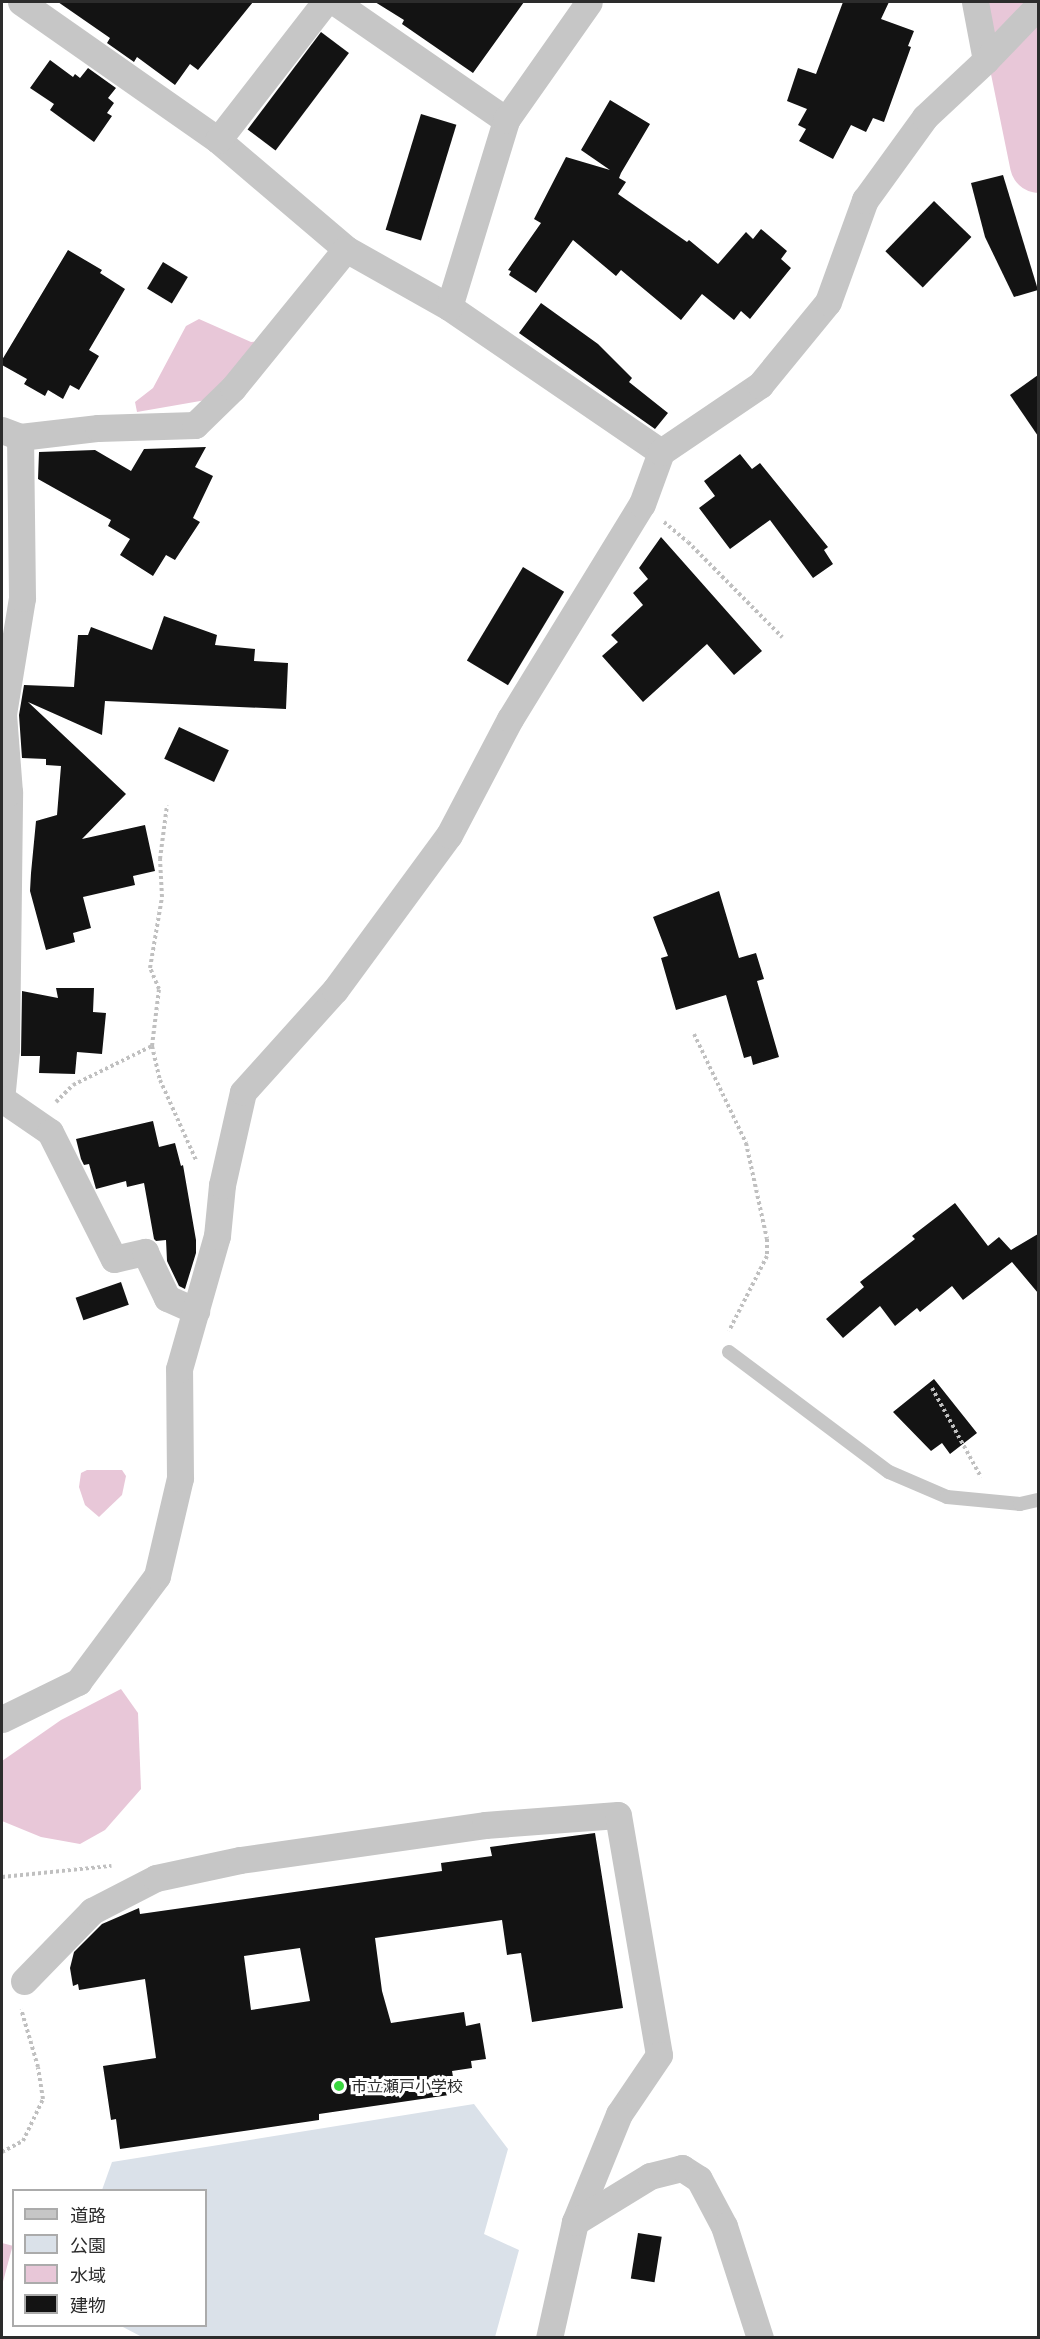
<!DOCTYPE html>
<html>
<head>
<meta charset="utf-8">
<style>
  body { margin:0 }
  #map { position:relative; width:1040px; height:2339px; overflow:hidden; background:#fff; font-family:"PT Sans Narrow","Noto Sans JP",sans-serif }
  div>[style] { position:absolute }
  [style*='--x'] { left:calc(var(--x)*1px); top:calc(var(--y)*1px); width:calc(var(--w)*1px); rotate:calc(var(--a)*1deg) }
  .green>* { inset:0; background:#dae1e9 }
  .water>* { inset:0; background:#e8c7d8; transform-origin:0 0 }
  .river>* { height:57px; margin:-28.5px; padding:0 28.5px; transform-origin:28.5px; border-radius:28.5px; background:#e8c7d8 }
  .building>* { inset:0; background:#131313; transform-origin:0 0 }
  .path>* { height:4px; margin-top:-2px; transform-origin:0; background:repeating-linear-gradient(90deg,#c0c0c0 0 3px,transparent 0 6px) }
  .service>* { height:14px; margin:-7px; padding:0 7px; transform-origin:7px; border-radius:7px; background:#c6c6c6 }
  .minor>* { height:27px; margin:-13.5px; padding:0 13.5px; transform-origin:13.5px; border-radius:13.5px; background:#c6c6c6 }
  .dots>* { width:16px; height:16px; translate:-50% -50%; box-sizing:border-box; border:3px solid #fff; border-radius:50% }
  span { translate:-50% -50%; white-space:nowrap; text-align:center; line-height:1.15; -webkit-text-stroke:6px #fff; paint-order:stroke }
  .poi-label { font-size:16px; color:#2c2c2c }
  .left { translate:0 -50%; text-align:left }
  .frame { position:absolute; inset:0; border:3px solid #2c2c2c; pointer-events:none }
  .legend { position:absolute; left:12px; top:2189px; width:195px; height:138px; box-sizing:border-box; background:#fff; border:2px solid #ababab; margin:0; padding:8px 10px; list-style:none; font-size:18px; color:#2c2c2c }
  .legend li { display:flex; align-items:center; gap:12px; height:30px }
  .legend b { width:30px; border:2px solid #ababab }
</style>
</head>
<body>
<div id="map">
  <div class="green">
    <i style="clip-path:polygon(474px 2104px,508px 2149px,484px 2234px,519px 2250px,495px 2337px,144px 2338px,121px 2326px,206px 2326px,206px 2190px,102px 2190px,112px 2162px)"></i>
  </div>
  <div class="water">
    <i style="clip-path:polygon(199px 319px,251px 342px,263px 341px,206px 400px,137px 412px,135px 402px,153px 388px,186px 326px)"></i>
    <i style="clip-path:polygon(87px 1470px,122px 1470px,126px 1476px,122px 1495px,99px 1517px,85px 1505px,79px 1487px,81px 1473px)"></i>
    <i style="clip-path:polygon(121px 1689px,138px 1713px,141px 1789px,105px 1830px,80px 1844px,41px 1837px,2px 1821px,2px 1761px,61px 1720px)"></i>
    <i style="left:2px;top:2243px;width:11px;height:58px;rotate:15deg"></i>
  </div>
  <div class="river">
    <i style="--x:1005;--y:2;--w:165;--a:78.5"></i>
  </div>
  <div class="building">
    <i style="clip-path:polygon(58px 2px,253px 2px,198px 70px,190px 64px,175px 85px,137px 57px,134px 62px,107px 43px,110px 38px)"></i>
    <i style="clip-path:polygon(375px 2px,524px 2px,473px 73px,402px 24px,404px 20px)"></i>
    <i style="clip-path:polygon(843px 2px,889px 2px,881px 19px,914px 31px,908px 46px,911px 47px,884px 122px,873px 118px,866px 132px,851px 125px,833px 159px,799px 141px,806px 129px,798px 125px,807px 109px,787px 101px,798px 68px,816px 74px)"></i>
    <i style="left:321px;top:32px;width:35px;height:122px;rotate:37deg"></i>
    <i style="clip-path:polygon(50px 60px,73px 77px,75px 74px,80px 78px,88px 68px,116px 88px,108px 98px,114px 103px,107px 113px,112px 116px,94px 142px,50px 110px,54px 104px,30px 88px)"></i>
    <i style="clip-path:polygon(610px 100px,650px 124px,621px 173px,619px 178px,626px 182px,618px 194px,687px 242px,689px 240px,718px 264px,746px 232px,753px 239px,761px 229px,787px 251px,781px 259px,791px 268px,750px 319px,741px 311px,734px 320px,702px 294px,681px 320px,621px 270px,616px 276px,573px 240px,536px 293px,509px 275px,511px 271px,508px 270px,541px 223px,534px 219px,566px 157px,610px 170px,581px 150px)"></i>
    <i style="left:421px;top:114px;width:37px;height:121px;rotate:17deg"></i>
    <i style="clip-path:polygon(1003px 175px,1038px 290px,1014px 297px,985px 237px,971px 183px)"></i>
    <i style="left:934px;top:201px;width:52px;height:70px;rotate:44deg"></i>
    <i style="clip-path:polygon(68px 250px,102px 270px,100px 273px,125px 289px,89px 350px,99px 356px,79px 390px,70px 385px,63px 399px,48px 390px,45px 396px,24px 384px,27px 379px,2px 365px,2px 360px)"></i>
    <i style="left:163px;top:262px;width:29px;height:31px;rotate:31deg"></i>
    <i style="clip-path:polygon(541px 303px,598px 344px,632px 378px,629px 382px,668px 413px,655px 429px,519px 333px)"></i>
    <i style="clip-path:polygon(1038px 375px,1038px 436px,1010px 395px)"></i>
    <i style="clip-path:polygon(206px 447px,195px 467px,213px 476px,193px 518px,200px 522px,175px 560px,166px 555px,153px 576px,120px 555px,130px 539px,108px 526px,111px 520px,38px 479px,39px 452px,95px 450px,131px 471px,144px 449px)"></i>
    <i style="clip-path:polygon(740px 454px,752px 469px,760px 463px,828px 547px,824px 550px,833px 564px,813px 578px,770px 520px,730px 549px,699px 508px,715px 496px,704px 481px)"></i>
    <i style="clip-path:polygon(661px 537px,762px 651px,734px 675px,707px 644px,643px 702px,602px 656px,618px 642px,611px 635px,643px 605px,633px 593px,648px 579px,639px 568px)"></i>
    <i style="left:523px;top:567px;width:48px;height:109px;rotate:31deg"></i>
    <i style="clip-path:polygon(164px 616px,217px 635px,215px 645px,255px 649px,254px 661px,288px 663px,286px 709px,105px 701px,102px 735px,28px 702px,126px 794px,82px 839px,145px 825px,155px 871px,133px 876px,135px 885px,83px 897px,91px 928px,73px 933px,75px 942px,46px 950px,30px 891px,31px 873px,36px 821px,57px 815px,61px 766px,46px 765px,46px 759px,22px 758px,19px 715px,24px 685px,74px 687px,78px 635px,88px 635px,91px 627px,152px 650px)"></i>
    <i style="left:179px;top:727px;width:55px;height:35px;rotate:25deg"></i>
    <i style="clip-path:polygon(719px 891px,739px 958px,756px 953px,764px 979px,757px 981px,779px 1057px,753px 1065px,751px 1056px,744px 1058px,726px 995px,676px 1010px,661px 958px,668px 956px,653px 917px)"></i>
    <i style="clip-path:polygon(56px 988px,94px 988px,93px 1012px,106px 1013px,102px 1054px,77px 1052px,75px 1074px,39px 1073px,40px 1056px,21px 1056px,22px 991px,58px 998px)"></i>
    <i style="clip-path:polygon(153px 1121px,159px 1147px,175px 1143px,181px 1166px,183px 1165px,196px 1240px,196px 1253px,185px 1289px,179px 1286px,167px 1261px,166px 1240px,156px 1241px,154px 1239px,144px 1183px,127px 1187px,126px 1181px,96px 1189px,89px 1164px,84px 1165px,81px 1159px,76px 1139px)"></i>
    <i style="clip-path:polygon(955px 1203px,988px 1246px,999px 1237px,1011px 1250px,1038px 1234px,1038px 1293px,1012px 1262px,963px 1300px,952px 1286px,920px 1312px,917px 1308px,895px 1326px,880px 1306px,843px 1338px,826px 1319px,864px 1287px,860px 1282px,915px 1239px,912px 1236px)"></i>
    <i style="left:121px;top:1282px;width:24px;height:48px;rotate:71deg"></i>
    <i style="clip-path:polygon(934px 1379px,977px 1433px,950px 1454px,942px 1443px,931px 1451px,893px 1412px)"></i>
    <i style="clip-path:polygon(evenodd,595px 1833px,623px 2008px,532px 2022px,521px 1953px,507px 1955px,502px 1920px,375px 1938px,382px 1991px,391px 2023px,464px 2012px,466px 2026px,480px 2023px,486px 2059px,471px 2061px,472px 2068px,452px 2071px,456px 2094px,319px 2114px,319px 2120px,120px 2149px,116px 2119px,111px 2120px,103px 2066px,156px 2058px,145px 1979px,79px 1990px,78px 1984px,73px 1986px,70px 1968px,74px 1952px,102px 1924px,139px 1908px,140px 1914px,442px 1871px,441px 1863px,492px 1856px,490px 1847px,595px 1833px,300px 1948px,310px 2001px,251px 2010px,244px 1956px,300px 1948px)"></i>
    <i style="left:638px;top:2233px;width:24px;height:46px;rotate:9deg"></i>
  </div>
  <div class="path">
    <i style="--x:664;--y:522;--w:31;--a:40"></i>
    <i style="--x:688;--y:542;--w:134;--a:45.3"></i>
    <i style="--x:694;--y:1034;--w:121;--a:64.5"></i>
    <i style="--x:746;--y:1143;--w:98;--a:77.7"></i>
    <i style="--x:767;--y:1239;--w:17;--a:90"></i>
    <i style="--x:767;--y:1256;--w:84;--a:116.9"></i>
    <i style="--x:152;--y:1046;--w:35;--a:77"></i>
    <i style="--x:160;--y:1080;--w:88;--a:65.8"></i>
    <i style="--x:56;--y:1102;--w:24;--a:-45"></i>
    <i style="--x:73;--y:1085;--w:88;--a:-26.3"></i>
    <i style="--x:152;--y:1046;--w:57;--a:-83"></i>
    <i style="--x:159;--y:989;--w:23;--a:-113"></i>
    <i style="--x:150;--y:968;--w:72;--a:-80.4"></i>
    <i style="--x:162;--y:897;--w:38;--a:-93"></i>
    <i style="--x:160;--y:859;--w:54;--a:-82.6"></i>
    <i style="--x:932;--y:1388;--w:102;--a:61.2"></i>
    <i style="--x:2;--y:1877;--w:110;--a:-5.8"></i>
    <i style="--x:2;--y:2152;--w:24;--a:-28"></i>
    <i style="--x:23;--y:2141;--w:47;--a:-64.5"></i>
    <i style="--x:43;--y:2099;--w:32;--a:-99"></i>
    <i style="--x:38;--y:2067;--w:60;--a:-106.3"></i>
  </div>
  <div class="service">
    <i style="--x:729;--y:1352;--w:200;--a:36.9"></i>
    <i style="--x:889;--y:1472;--w:63;--a:23.3"></i>
    <i style="--x:947;--y:1497;--w:73;--a:5.5"></i>
    <i style="--x:1020;--y:1504;--w:18;--a:-13"></i>
  </div>
  <div class="minor">
    <i style="--x:21;--y:2;--w:241;--a:35"></i>
    <i style="--x:218;--y:140;--w:168;--a:40.4"></i>
    <i style="--x:346;--y:249;--w:118;--a:29.4"></i>
    <i style="--x:449;--y:307;--w:257;--a:34.4"></i>
    <i style="--x:335;--y:2;--w:208;--a:34.6"></i>
    <i style="--x:975;--y:2;--w:59;--a:79.3"></i>
    <i style="--x:218;--y:140;--w:175;--a:-52.2"></i>
    <i style="--x:449;--y:307;--w:195;--a:-73"></i>
    <i style="--x:506;--y:120;--w:144;--a:-54.9"></i>
    <i style="--x:2;--y:430;--w:19;--a:21"></i>
    <i style="--x:20;--y:437;--w:79;--a:-6.6"></i>
    <i style="--x:98;--y:428;--w:97;--a:-1.8"></i>
    <i style="--x:195;--y:425;--w:53;--a:-44.2"></i>
    <i style="--x:233;--y:388;--w:179;--a:-50.9"></i>
    <i style="--x:2;--y:1090;--w:41;--a:-84.4"></i>
    <i style="--x:6;--y:1049;--w:257;--a:-89.3"></i>
    <i style="--x:9;--y:792;--w:78;--a:-94.4"></i>
    <i style="--x:3;--y:714;--w:118;--a:-80.7"></i>
    <i style="--x:22;--y:598;--w:161;--a:-90.7"></i>
    <i style="--x:2;--y:1099;--w:58;--a:34.5"></i>
    <i style="--x:50;--y:1132;--w:142;--a:63.3"></i>
    <i style="--x:114;--y:1259;--w:32;--a:-13"></i>
    <i style="--x:145;--y:1252;--w:51;--a:64.4"></i>
    <i style="--x:167;--y:1298;--w:32;--a:24"></i>
    <i style="--x:2;--y:1719;--w:85;--a:-26"></i>
    <i style="--x:78;--y:1682;--w:132;--a:-53.3"></i>
    <i style="--x:157;--y:1576;--w:101;--a:-76.8"></i>
    <i style="--x:180;--y:1478;--w:109;--a:-90.5"></i>
    <i style="--x:179;--y:1369;--w:138;--a:-74.1"></i>
    <i style="--x:217;--y:1236;--w:51;--a:-84.4"></i>
    <i style="--x:222;--y:1185;--w:95;--a:-77.3"></i>
    <i style="--x:243;--y:1092;--w:137;--a:-48"></i>
    <i style="--x:335;--y:990;--w:192;--a:-53.7"></i>
    <i style="--x:449;--y:835;--w:131;--a:-62.3"></i>
    <i style="--x:510;--y:719;--w:252;--a:-58.5"></i>
    <i style="--x:642;--y:504;--w:55;--a:-69.9"></i>
    <i style="--x:661;--y:452;--w:120;--a:-34.1"></i>
    <i style="--x:760;--y:385;--w:107;--a:-50.7"></i>
    <i style="--x:828;--y:302;--w:109;--a:-70.1"></i>
    <i style="--x:865;--y:200;--w:102;--a:-54.1"></i>
    <i style="--x:925;--y:117;--w:83;--a:-43.1"></i>
    <i style="--x:986;--y:60;--w:75;--a:-46.1"></i>
    <i style="--x:24;--y:1981;--w:98;--a:-45.8"></i>
    <i style="--x:92;--y:1911;--w:72;--a:-27.3"></i>
    <i style="--x:156;--y:1878;--w:86;--a:-12.1"></i>
    <i style="--x:240;--y:1860;--w:247;--a:-8.1"></i>
    <i style="--x:485;--y:1825;--w:133;--a:-4.3"></i>
    <i style="--x:618;--y:1815;--w:243;--a:80.3"></i>
    <i style="--x:659;--y:2055;--w:71;--a:124.1"></i>
    <i style="--x:619;--y:2114;--w:117;--a:112.2"></i>
    <i style="--x:575;--y:2222;--w:119;--a:102.6"></i>
    <i style="--x:575;--y:2222;--w:88;--a:-31.5"></i>
    <i style="--x:650;--y:2176;--w:33;--a:-14"></i>
    <i style="--x:682;--y:2168;--w:20;--a:33"></i>
    <i style="--x:699;--y:2179;--w:53;--a:62"></i>
    <i style="--x:724;--y:2226;--w:118;--a:72.2"></i>
  </div>
  <div class="dots">
    <i style="left:339px;top:2086px;background:#3ad73f"></i>
  </div>
  <div class="poi-label">
    <span class="left" style="left:351px;top:2086px">市立瀬戸小学校</span>
  </div>
  <div class="frame"></div>
  <ul class="legend">
  <li><b style="height:8px;background:#c6c6c6"></b>道路</li>
  <li><b style="height:16px;background:#dae1e9"></b>公園</li>
  <li><b style="height:16px;background:#e8c7d8"></b>水域</li>
  <li><b style="height:16px;background:#131313"></b>建物</li>
  </ul>
</div>
</body>
</html>
